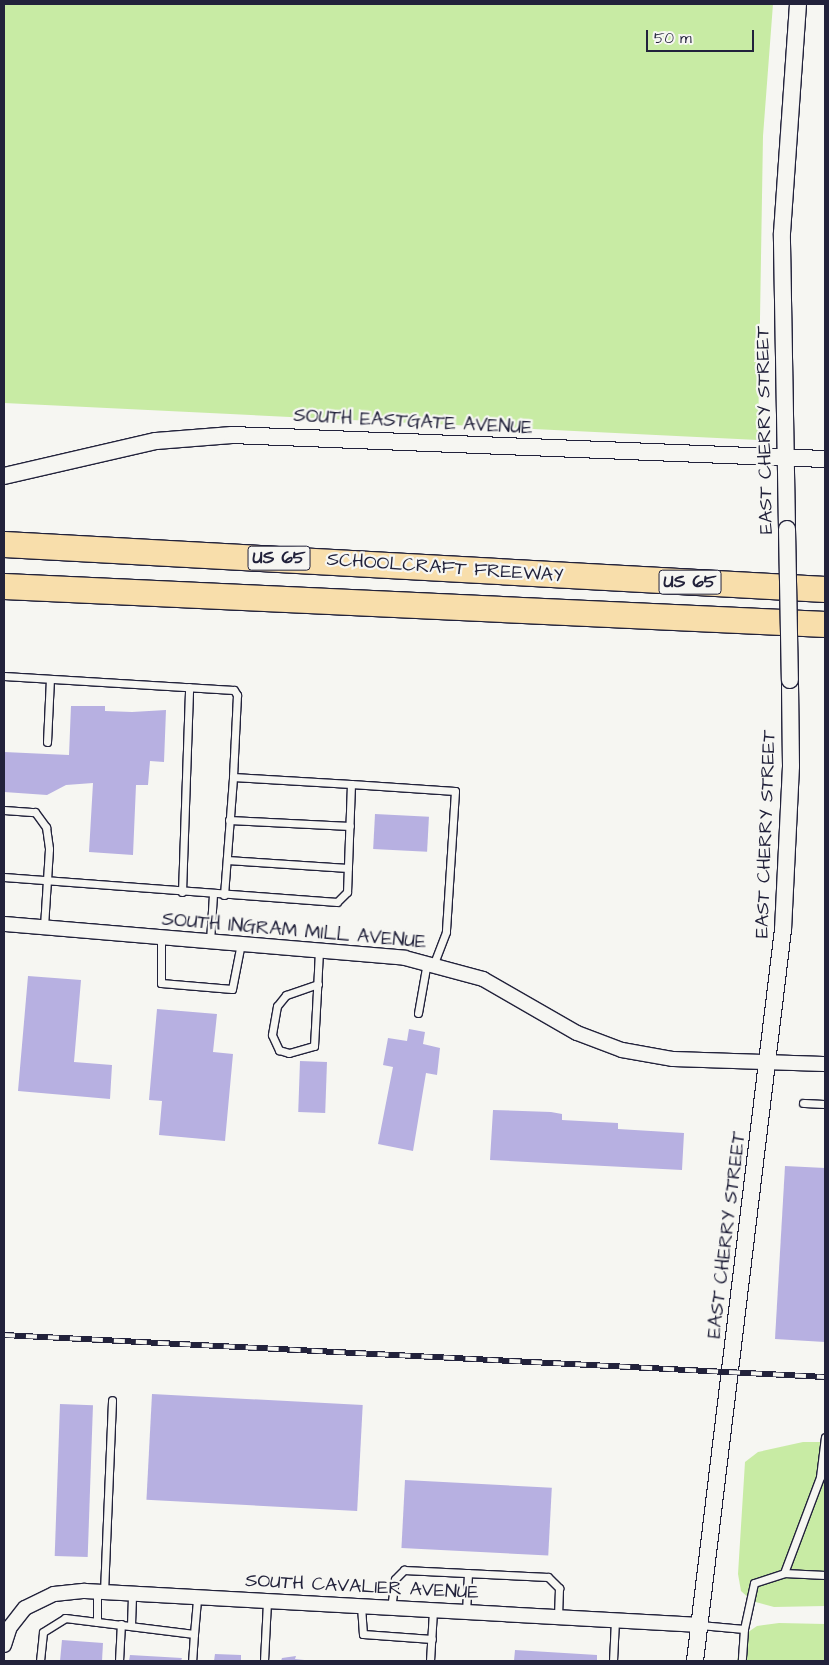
<!DOCTYPE html>
<html>
<head>
<meta charset="utf-8">
<style>
  body { margin:0 }
  #map { position:relative; width:829px; height:1665px; overflow:hidden; background:#f6f6f2; font-family:"Architects Daughter",sans-serif }
  div>[style] { position:absolute }
  [style*='--x'] { left:calc(var(--x)*1px); top:calc(var(--y)*1px); width:calc(var(--w)*1px); rotate:calc(var(--a)*1deg) }
  .green>* { inset:0; background:#c8eba4 }
  .building>* { inset:0; background:#b7b0e1; transform-origin:0 0 }
  .roads { filter:drop-shadow(1px 0 #22223b) drop-shadow(-1px 0 #22223b) drop-shadow(0 1px #22223b) drop-shadow(0 -1px #22223b) }
  .service>* { height:7px; margin:-3.5px; padding:0 3.5px; transform-origin:3.5px; border-radius:3.5px; background:#f6f6f2 }
  .minor>* { height:14px; margin:-7px; padding:0 7px; transform-origin:7px; border-radius:7px; background:#f6f6f2 }
  .tertiary>* { height:16px; margin:-8px; padding:0 8px; transform-origin:8px; border-radius:8px; background:#f6f6f2 }
  .motorway>* { height:25px; margin:-12.5px; padding:0 12.5px; transform-origin:12.5px; border-radius:12.5px; background:#f8deab }
  .rail>* { height:5.5px; margin-top:-2.75px; transform-origin:0; background:repeating-linear-gradient(90deg,#f6f6f2 0 11px,#22223b 0 22px); box-sizing:border-box; border-block:1px solid #22223b }
  .bridges { filter:drop-shadow(1px 0 #22223b) drop-shadow(-1px 0 #22223b) drop-shadow(0 1px #22223b) drop-shadow(0 -1px #22223b) }
  .tertiary-bridge>* { height:16px; margin:-8px; padding:0 8px; transform-origin:8px; border-radius:8px; background:#f6f6f2 }
  span { translate:-50% -50%; white-space:nowrap; text-align:center; line-height:1.15; -webkit-text-stroke:4.5px #f6f6f2; paint-order:stroke }
  .shield-label span { padding:1px 4px; background:#f6f6f2; border:1px solid; border-radius:4px; -webkit-text-stroke-width:0 }
  .shield-label { font-size:18px; color:#22223b; font-weight:700 }
  .street-label { font-size:19px; color:#22223b }
  .frame { position:absolute; inset:0; border:5px solid #22223b; pointer-events:none }
  .scale { position:absolute; left:646px; top:30px; width:108px; height:22px; box-sizing:border-box; border:2px solid #22223b; border-top:0; padding-left:6px; font-size:15px; line-height:18px; white-space:nowrap; color:#22223b; -webkit-text-stroke:4px #f6f6f2; paint-order:stroke }
</style>
</head>
<body>
<div id="map">
  <div class="green">
    <i style="clip-path:polygon(4px 4px,773px 4px,763px 136px,758px 440px,4px 403px)"></i>
    <i style="clip-path:polygon(803px 1442px,825px 1442px,825px 1606px,774px 1607px,752px 1601px,741px 1591px,738px 1574px,745px 1462px,758px 1452px)"></i>
    <i style="clip-path:polygon(779px 1623px,825px 1624px,825px 1661px,737px 1661px,741px 1637px,757px 1626px)"></i>
  </div>
  <div class="building">
    <i style="clip-path:polygon(71px 706px,105px 706px,105px 711px,132px 712px,166px 710px,164px 762px,150px 761px,148px 785px,136px 785px,133px 855px,89px 852px,93px 783px,66px 785px,47px 795px,4px 792px,4px 752px,69px 755px)"></i>
    <i style="left:375px;top:814px;width:54px;height:35px;rotate:3deg"></i>
    <i style="clip-path:polygon(28px 976px,81px 980px,74px 1062px,112px 1065px,110px 1099px,18px 1091px)"></i>
    <i style="clip-path:polygon(157px 1009px,217px 1014px,213px 1052px,233px 1054px,225px 1141px,159px 1135px,162px 1101px,149px 1100px)"></i>
    <i style="clip-path:polygon(409px 1029px,425px 1032px,423px 1044px,440px 1048px,437px 1075px,426px 1073px,413px 1151px,378px 1144px,393px 1067px,383px 1065px,388px 1038px,407px 1041px)"></i>
    <i style="left:300px;top:1061px;width:27px;height:51px;rotate:2deg"></i>
    <i style="clip-path:polygon(493px 1110px,551px 1112px,562px 1114px,562px 1120px,618px 1123px,618px 1129px,684px 1133px,682px 1170px,490px 1160px)"></i>
    <i style="clip-path:polygon(785px 1166px,825px 1168px,825px 1342px,775px 1339px)"></i>
    <i style="left:152px;top:1394px;width:211px;height:106px;rotate:3deg"></i>
    <i style="left:60px;top:1404px;width:33px;height:152px;rotate:2deg"></i>
    <i style="left:405px;top:1480px;width:147px;height:68px;rotate:3deg"></i>
    <i style="clip-path:polygon(62px 1640px,103px 1643px,102px 1661px,60px 1661px)"></i>
    <i style="clip-path:polygon(515px 1650px,597px 1655px,597px 1661px,514px 1661px)"></i>
    <i style="clip-path:polygon(215px 1654px,241px 1655px,241px 1661px,214px 1661px)"></i>
    <i style="clip-path:polygon(130px 1655px,182px 1658px,181px 1661px,129px 1661px)"></i>
    <i style="clip-path:polygon(296px 1656px,295px 1659px,314px 1661px,281px 1661px,282px 1658px)"></i>
  </div>
  <div class="roads">
    <div class="service">
      <i style="--x:4;--y:676;--w:230;--a:3.5"></i>
      <i style="--x:234;--y:690;--w:6;--a:59"></i>
      <i style="--x:237;--y:695;--w:82;--a:92.8"></i>
      <i style="--x:233;--y:777;--w:118;--a:3.4"></i>
      <i style="--x:351;--y:784;--w:108;--a:92.1"></i>
      <i style="--x:347;--y:892;--w:14;--a:135"></i>
      <i style="--x:337;--y:902;--w:334;--a:-175.7"></i>
      <i style="--x:47;--y:742;--w:63;--a:-87.3"></i>
      <i style="--x:351;--y:784;--w:104;--a:3.9"></i>
      <i style="--x:455;--y:791;--w:141;--a:93.7"></i>
      <i style="--x:446;--y:932;--w:33;--a:111"></i>
      <i style="--x:4;--y:810;--w:31;--a:4"></i>
      <i style="--x:35;--y:812;--w:19;--a:54"></i>
      <i style="--x:46;--y:827;--w:22;--a:82"></i>
      <i style="--x:49;--y:849;--w:78;--a:93.7"></i>
      <i style="--x:229;--y:820;--w:121;--a:2.8"></i>
      <i style="--x:227;--y:860;--w:121;--a:3.8"></i>
      <i style="--x:182;--y:892;--w:205;--a:-88"></i>
      <i style="--x:224;--y:895;--w:118;--a:-85.6"></i>
      <i style="--x:161;--y:937;--w:46;--a:90"></i>
      <i style="--x:161;--y:983;--w:71;--a:4.8"></i>
      <i style="--x:232;--y:989;--w:47;--a:-78.9"></i>
      <i style="--x:210;--y:941;--w:47;--a:-86.3"></i>
      <i style="--x:318;--y:984;--w:34;--a:161"></i>
      <i style="--x:286;--y:995;--w:14;--a:129"></i>
      <i style="--x:277;--y:1006;--w:29;--a:100"></i>
      <i style="--x:272;--y:1035;--w:17;--a:65"></i>
      <i style="--x:279;--y:1050;--w:10;--a:17"></i>
      <i style="--x:289;--y:1053;--w:26;--a:-16"></i>
      <i style="--x:314;--y:1046;--w:55;--a:-86.9"></i>
      <i style="--x:317;--y:991;--w:41;--a:-87.2"></i>
      <i style="--x:418;--y:1013;--w:52;--a:-80"></i>
      <i style="--x:803;--y:1103;--w:22;--a:3"></i>
      <i style="--x:784;--y:1573;--w:103;--a:-69.4"></i>
      <i style="--x:820;--y:1477;--w:40;--a:-82.9"></i>
      <i style="--x:104;--y:1592;--w:192;--a:-87.6"></i>
      <i style="--x:361;--y:1606;--w:28;--a:86"></i>
      <i style="--x:363;--y:1634;--w:69;--a:4.1"></i>
      <i style="--x:391;--y:1608;--w:29;--a:-82"></i>
      <i style="--x:395;--y:1579;--w:13;--a:-45"></i>
      <i style="--x:404;--y:1570;--w:144;--a:2.8"></i>
      <i style="--x:548;--y:1577;--w:16;--a:45"></i>
      <i style="--x:559;--y:1588;--w:29;--a:92"></i>
      <i style="--x:466;--y:1612;--w:39;--a:-87"></i>
      <i style="--x:97;--y:1622;--w:30;--a:-90"></i>
      <i style="--x:131;--y:1625;--w:31;--a:-88"></i>
      <i style="--x:700;--y:1625;--w:44;--a:5.2"></i>
      <i style="--x:744;--y:1629;--w:32;--a:94"></i>
      <i style="--x:744;--y:1629;--w:47;--a:-77.7"></i>
      <i style="--x:754;--y:1583;--w:32;--a:-18"></i>
      <i style="--x:784;--y:1573;--w:41;--a:2.8"></i>
      <i style="--x:194;--y:1634;--w:37;--a:-85"></i>
      <i style="--x:40;--y:1661;--w:29;--a:-84"></i>
      <i style="--x:43;--y:1632;--w:26;--a:-32"></i>
      <i style="--x:65;--y:1618;--w:130;--a:7.1"></i>
      <i style="--x:194;--y:1634;--w:27;--a:94"></i>
      <i style="--x:119;--y:1661;--w:37;--a:-87"></i>
      <i style="--x:264;--y:1661;--w:60;--a:-87.1"></i>
      <i style="--x:430;--y:1661;--w:51;--a:-86.6"></i>
      <i style="--x:613;--y:1661;--w:41;--a:-87.2"></i>
    </div>
    <div class="minor">
      <i style="--x:4;--y:924;--w:402;--a:4.8"></i>
      <i style="--x:405;--y:958;--w:81;--a:15.1"></i>
      <i style="--x:483;--y:979;--w:108;--a:29.9"></i>
      <i style="--x:577;--y:1033;--w:48;--a:20.7"></i>
      <i style="--x:622;--y:1050;--w:52;--a:10"></i>
      <i style="--x:673;--y:1059;--w:152;--a:1.9"></i>
      <i style="--x:4;--y:1645;--w:19;--a:-72"></i>
      <i style="--x:10;--y:1627;--w:24;--a:-52"></i>
      <i style="--x:25;--y:1608;--w:32;--a:-26"></i>
      <i style="--x:54;--y:1594;--w:31;--a:-6"></i>
      <i style="--x:85;--y:1591;--w:616;--a:3.16"></i>
    </div>
    <div class="tertiary">
      <i style="--x:4;--y:476;--w:156;--a:-13"></i>
      <i style="--x:156;--y:441;--w:76;--a:-4.5"></i>
      <i style="--x:232;--y:435;--w:593;--a:2.32"></i>
      <i style="--x:787;--y:529;--w:296;--a:-91"></i>
      <i style="--x:782;--y:233;--w:230;--a:-86"></i>
      <i style="--x:695;--y:1661;--w:736;--a:-83.14"></i>
      <i style="--x:783;--y:930;--w:164;--a:-87.2"></i>
      <i style="--x:791;--y:766;--w:86;--a:-90.7"></i>
    </div>
    <div class="motorway">
      <i style="--x:4;--y:544;--w:822;--a:3.14"></i>
      <i style="--x:4;--y:586;--w:822;--a:2.65"></i>
    </div>
  </div>
  <div class="rail">
    <i style="--x:4;--y:1335;--w:822;--a:2.93"></i>
  </div>
  <div class="bridges">
    <div class="tertiary-bridge">
      <i style="--x:787;--y:529;--w:151;--a:88.9"></i>
    </div>
  </div>
  <div class="shield-label">
    <span style="left:279px;top:558px">US 65</span>
    <span style="left:690px;top:582px">US 65</span>
  </div>
  <div class="street-label">
    <span style="left:413px;top:422px;rotate:3deg">SOUTH EASTGATE AVENUE</span>
    <span style="left:765px;top:430px;rotate:-91deg">EAST CHERRY STREET</span>
    <span style="left:445px;top:568px;rotate:4deg">SCHOOLCRAFT FREEWAY</span>
    <span style="left:766px;top:834px;rotate:-88deg">EAST CHERRY STREET</span>
    <span style="left:294px;top:931px;rotate:5deg">SOUTH INGRAM MILL AVENUE</span>
    <span style="left:727px;top:1235px;rotate:-83deg">EAST CHERRY STREET</span>
    <span style="left:362px;top:1587px;rotate:3deg">SOUTH CAVALIER AVENUE</span>
  </div>
  <div class="frame"></div>
  <div class="scale">50 m</div>
</div>
</body>
</html>
